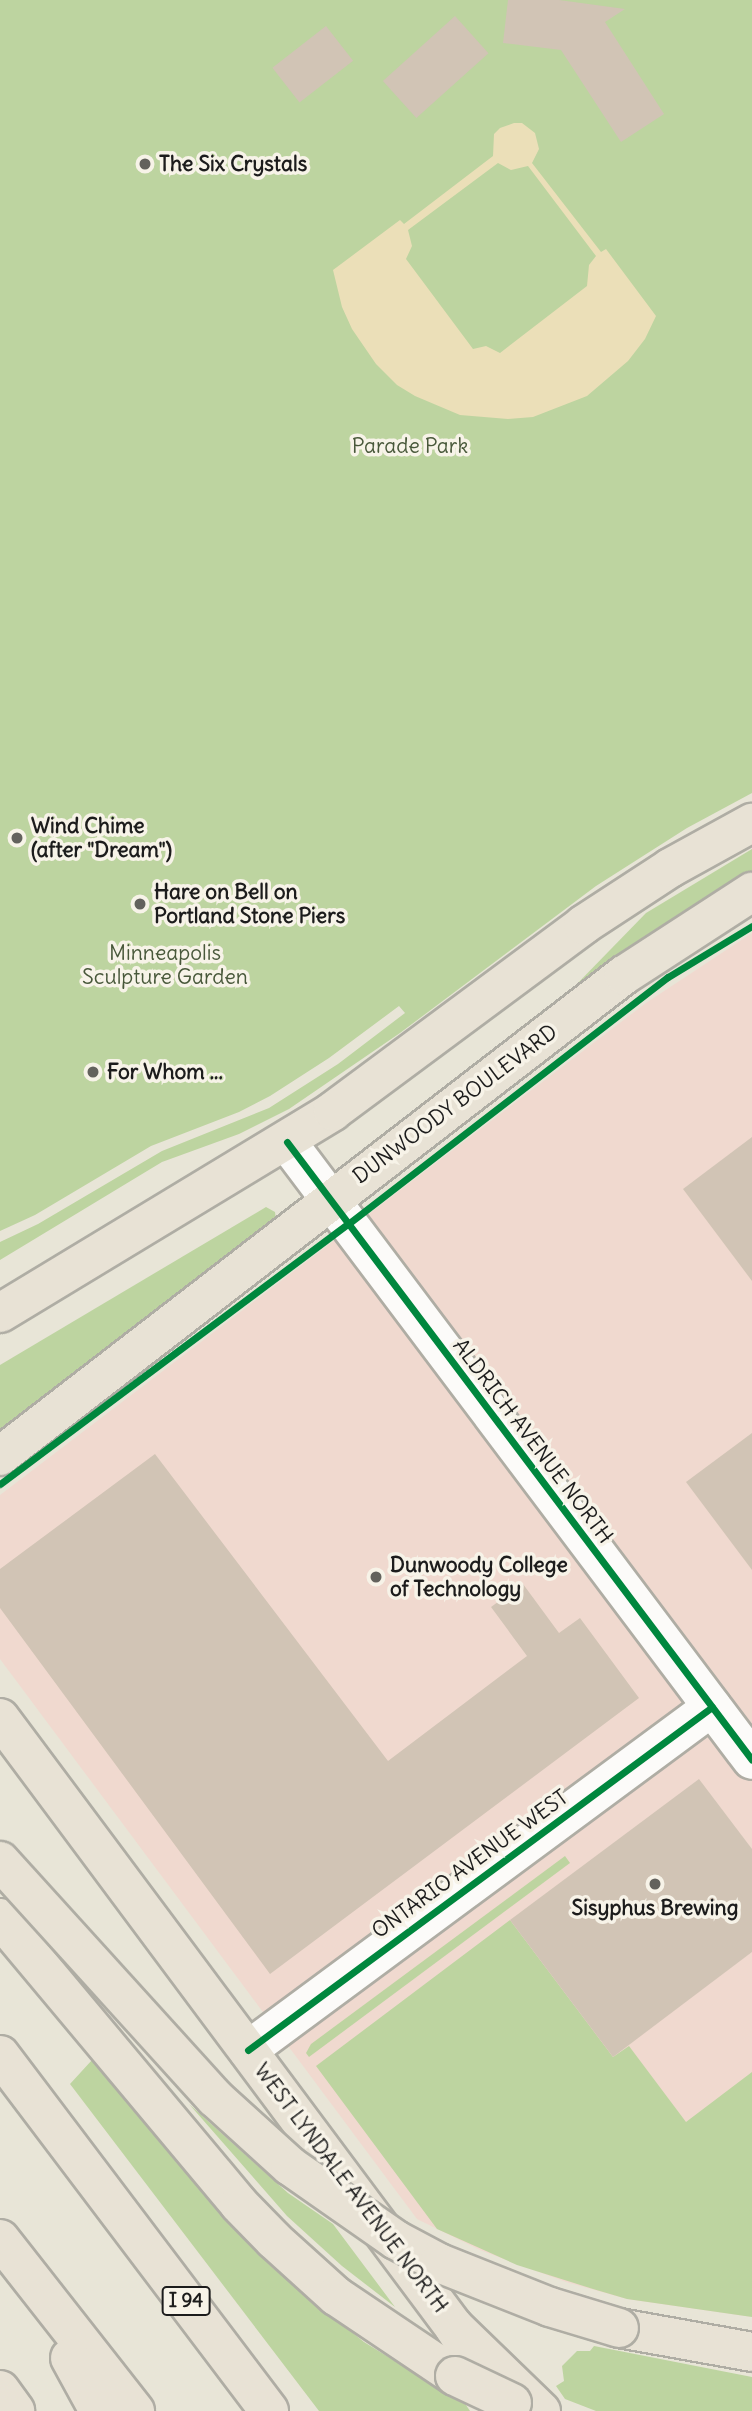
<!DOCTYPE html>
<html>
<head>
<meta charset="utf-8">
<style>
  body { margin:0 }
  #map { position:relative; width:752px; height:2411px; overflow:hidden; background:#e8e5d7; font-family:Delius,sans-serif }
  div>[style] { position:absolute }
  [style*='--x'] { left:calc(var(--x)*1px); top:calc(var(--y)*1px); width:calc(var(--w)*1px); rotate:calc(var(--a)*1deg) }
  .built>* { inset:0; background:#f0d9cf }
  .green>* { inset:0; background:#bdd4a0 }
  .sand>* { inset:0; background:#ebdfb8 }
  .building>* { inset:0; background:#d1c4b5; transform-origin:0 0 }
  .roads { filter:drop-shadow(2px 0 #afada4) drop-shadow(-2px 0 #afada4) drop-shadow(0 2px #afada4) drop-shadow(0 -2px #afada4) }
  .minor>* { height:38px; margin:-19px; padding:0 19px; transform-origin:19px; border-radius:19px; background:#fcfbf9 }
  .major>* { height:38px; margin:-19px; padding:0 19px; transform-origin:19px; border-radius:19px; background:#e8e2d5 }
  .highway>* { height:38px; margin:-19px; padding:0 19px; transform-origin:19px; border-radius:19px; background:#e8e2d5 }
  .bridges { filter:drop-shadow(2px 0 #afada4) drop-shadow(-2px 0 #afada4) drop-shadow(0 2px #afada4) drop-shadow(0 -2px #afada4) }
  .highway-bridge>* { height:38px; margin:-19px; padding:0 19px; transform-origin:19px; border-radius:19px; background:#e8e2d5 }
  .cycleway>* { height:7px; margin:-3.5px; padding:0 3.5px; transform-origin:3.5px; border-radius:3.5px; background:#00873e }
  .dots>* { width:19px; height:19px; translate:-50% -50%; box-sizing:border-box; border:4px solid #f7f3e8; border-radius:50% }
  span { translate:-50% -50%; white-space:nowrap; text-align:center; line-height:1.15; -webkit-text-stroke:7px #f7f3e8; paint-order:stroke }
  .shield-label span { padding:2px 5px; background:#f7f3e8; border:2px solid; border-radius:5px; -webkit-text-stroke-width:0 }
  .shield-label { font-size:19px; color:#1c1c1c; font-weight:700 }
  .poi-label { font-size:21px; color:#1c1c1c; font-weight:700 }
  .left { translate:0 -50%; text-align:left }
  .park-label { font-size:21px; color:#48583a }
  .street-label { font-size:21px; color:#1c1c1c }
</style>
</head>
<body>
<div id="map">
  <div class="built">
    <i style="clip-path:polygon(752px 933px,752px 2317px,627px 2299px,566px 2282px,480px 2250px,417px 2219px,0 1659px,0 1495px,646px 1003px)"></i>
  </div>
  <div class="green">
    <i style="clip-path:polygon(0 0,752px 0,752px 793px,687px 828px,596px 886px,400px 1033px,289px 1109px,239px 1134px,162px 1162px,0 1260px,0 1242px,38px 1224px,162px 1151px,269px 1108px,338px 1064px,405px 1013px,399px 1006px,329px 1058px,270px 1096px,239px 1112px,151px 1146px,35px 1215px,0 1231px)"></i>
    <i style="clip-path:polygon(752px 849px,752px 875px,578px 993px,574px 987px,646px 913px)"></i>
    <i style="clip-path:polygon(266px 1207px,275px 1212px,276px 1220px,0 1433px,0 1365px)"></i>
    <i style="clip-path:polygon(565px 1856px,570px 1863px,309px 2057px,306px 2053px,311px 2044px)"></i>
    <i style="clip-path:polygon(510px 1920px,613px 2057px,629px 2046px,686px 2122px,752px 2072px,752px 2317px,627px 2299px,593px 2289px,517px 2265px,437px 2229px,316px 2066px)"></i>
    <i style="clip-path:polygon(92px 2060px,229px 2222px,273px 2268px,364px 2342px,466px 2405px,470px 2411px,319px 2411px,70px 2084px)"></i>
    <i style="clip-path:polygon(189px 2104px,288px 2193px,333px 2224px,395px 2307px,342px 2266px,287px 2216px)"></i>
    <i style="clip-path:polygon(594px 2346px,752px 2377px,752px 2411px,596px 2411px,565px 2399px,556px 2386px,564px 2381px,562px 2366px,577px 2351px,590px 2351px)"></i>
  </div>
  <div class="sand">
    <i style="clip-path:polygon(evenodd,514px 123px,522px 123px,535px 133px,539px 149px,532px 163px,601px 252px,606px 249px,656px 316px,645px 339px,628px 361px,587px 396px,533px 417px,508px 419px,460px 415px,415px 396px,397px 385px,376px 364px,352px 329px,342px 307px,333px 270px,400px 220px,404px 224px,493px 156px,494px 134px,500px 128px,514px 123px,498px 163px,511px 170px,528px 166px,596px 256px,589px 265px,587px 286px,500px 353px,486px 346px,473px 349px,406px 259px,412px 246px,408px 230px,498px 163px)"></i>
  </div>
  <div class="building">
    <i style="clip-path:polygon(508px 0,559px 0,625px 9px,605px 22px,664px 114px,621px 142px,561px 50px,503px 43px)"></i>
    <i style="left:455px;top:16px;width:50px;height:97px;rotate:48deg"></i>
    <i style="left:326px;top:26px;width:44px;height:68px;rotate:52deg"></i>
    <i style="clip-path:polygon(752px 1137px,752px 1281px,683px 1189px)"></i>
    <i style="clip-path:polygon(752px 1433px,752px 1570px,686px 1482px)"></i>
    <i style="clip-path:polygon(155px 1454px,388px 1761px,527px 1656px,491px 1607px,523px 1584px,559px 1633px,580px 1618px,639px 1698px,270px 1974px,0 1608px,0 1569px)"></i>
    <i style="clip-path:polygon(699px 1779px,752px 1849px,752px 1952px,613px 2057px,510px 1920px)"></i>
  </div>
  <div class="roads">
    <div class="minor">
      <i style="--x:287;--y:1142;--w:773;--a:53.04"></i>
      <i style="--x:248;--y:2050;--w:577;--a:-36.47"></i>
    </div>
    <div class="major">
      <i style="--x:0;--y:1313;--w:389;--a:-31.2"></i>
      <i style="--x:333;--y:1111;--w:312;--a:-36.6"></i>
      <i style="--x:583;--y:925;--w:104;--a:-33.2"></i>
      <i style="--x:670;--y:868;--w:94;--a:-28.8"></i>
      <i style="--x:0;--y:1456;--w:788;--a:-37.63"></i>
      <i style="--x:624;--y:975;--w:153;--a:-33"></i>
      <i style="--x:0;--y:1718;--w:760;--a:53.3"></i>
      <i style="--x:454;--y:2327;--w:121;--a:44"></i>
      <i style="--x:0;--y:2390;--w:26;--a:54"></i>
    </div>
    <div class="highway">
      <i style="--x:0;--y:1918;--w:373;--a:50.1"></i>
      <i style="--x:239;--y:2204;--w:50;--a:45.8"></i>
      <i style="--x:274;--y:2240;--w:84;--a:42.1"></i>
      <i style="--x:336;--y:2296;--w:143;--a:33.9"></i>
      <i style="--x:0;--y:2055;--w:446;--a:52.9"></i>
      <i style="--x:0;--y:2239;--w:219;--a:51.9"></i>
      <i style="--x:454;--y:2327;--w:86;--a:58.3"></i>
      <i style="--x:619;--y:2328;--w:135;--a:10.2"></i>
      <i style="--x:70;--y:2358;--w:60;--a:61.3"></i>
    </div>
  </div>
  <div class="bridges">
    <div class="highway-bridge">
      <i style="--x:0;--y:1861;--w:320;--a:47.8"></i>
      <i style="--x:215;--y:2098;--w:101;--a:42.2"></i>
      <i style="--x:290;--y:2166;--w:129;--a:34.9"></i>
      <i style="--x:396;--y:2240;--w:49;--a:28.1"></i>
      <i style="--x:439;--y:2263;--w:119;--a:21.6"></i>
      <i style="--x:550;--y:2307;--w:72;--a:16.9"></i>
      <i style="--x:455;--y:2376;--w:63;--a:25.3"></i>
    </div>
  </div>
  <div class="cycleway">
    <i style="--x:287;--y:1142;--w:773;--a:53.04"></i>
    <i style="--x:0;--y:1484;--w:434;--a:-36.8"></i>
    <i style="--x:348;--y:1224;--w:404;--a:-37.7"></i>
    <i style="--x:668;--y:977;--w:98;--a:-31.3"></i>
    <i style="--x:248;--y:2050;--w:577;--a:-36.47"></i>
  </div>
  <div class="dots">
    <i style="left:145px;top:164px;background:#63625d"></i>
    <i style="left:17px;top:838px;background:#63625d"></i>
    <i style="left:140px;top:904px;background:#63625d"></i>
    <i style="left:93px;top:1072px;background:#63625d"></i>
    <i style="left:376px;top:1577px;background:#63625d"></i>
    <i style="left:655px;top:1884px;background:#63625d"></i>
  </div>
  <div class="shield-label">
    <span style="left:186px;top:2301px">I 94</span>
  </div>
  <div class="poi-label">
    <span class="left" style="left:159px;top:164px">The Six Crystals</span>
    <span class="left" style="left:31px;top:838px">Wind Chime<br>(after "Dream")</span>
    <span class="left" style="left:154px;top:904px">Hare on Bell on<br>Portland Stone Piers</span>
    <span class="left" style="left:107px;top:1072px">For Whom ...</span>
    <span class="left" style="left:390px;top:1577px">Dunwoody College<br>of Technology</span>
    <span style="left:655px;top:1908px">Sisyphus Brewing</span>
  </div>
  <div class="park-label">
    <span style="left:410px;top:446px">Parade Park</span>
    <span style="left:165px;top:965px">Minneapolis<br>Sculpture Garden</span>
  </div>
  <div class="street-label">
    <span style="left:455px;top:1104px;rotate:-37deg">DUNWOODY BOULEVARD</span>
    <span style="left:533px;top:1441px;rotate:53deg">ALDRICH AVENUE NORTH</span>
    <span style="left:470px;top:1864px;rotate:-36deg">ONTARIO AVENUE WEST</span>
    <span style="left:351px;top:2188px;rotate:53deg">WEST LYNDALE AVENUE NORTH</span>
  </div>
</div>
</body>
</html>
